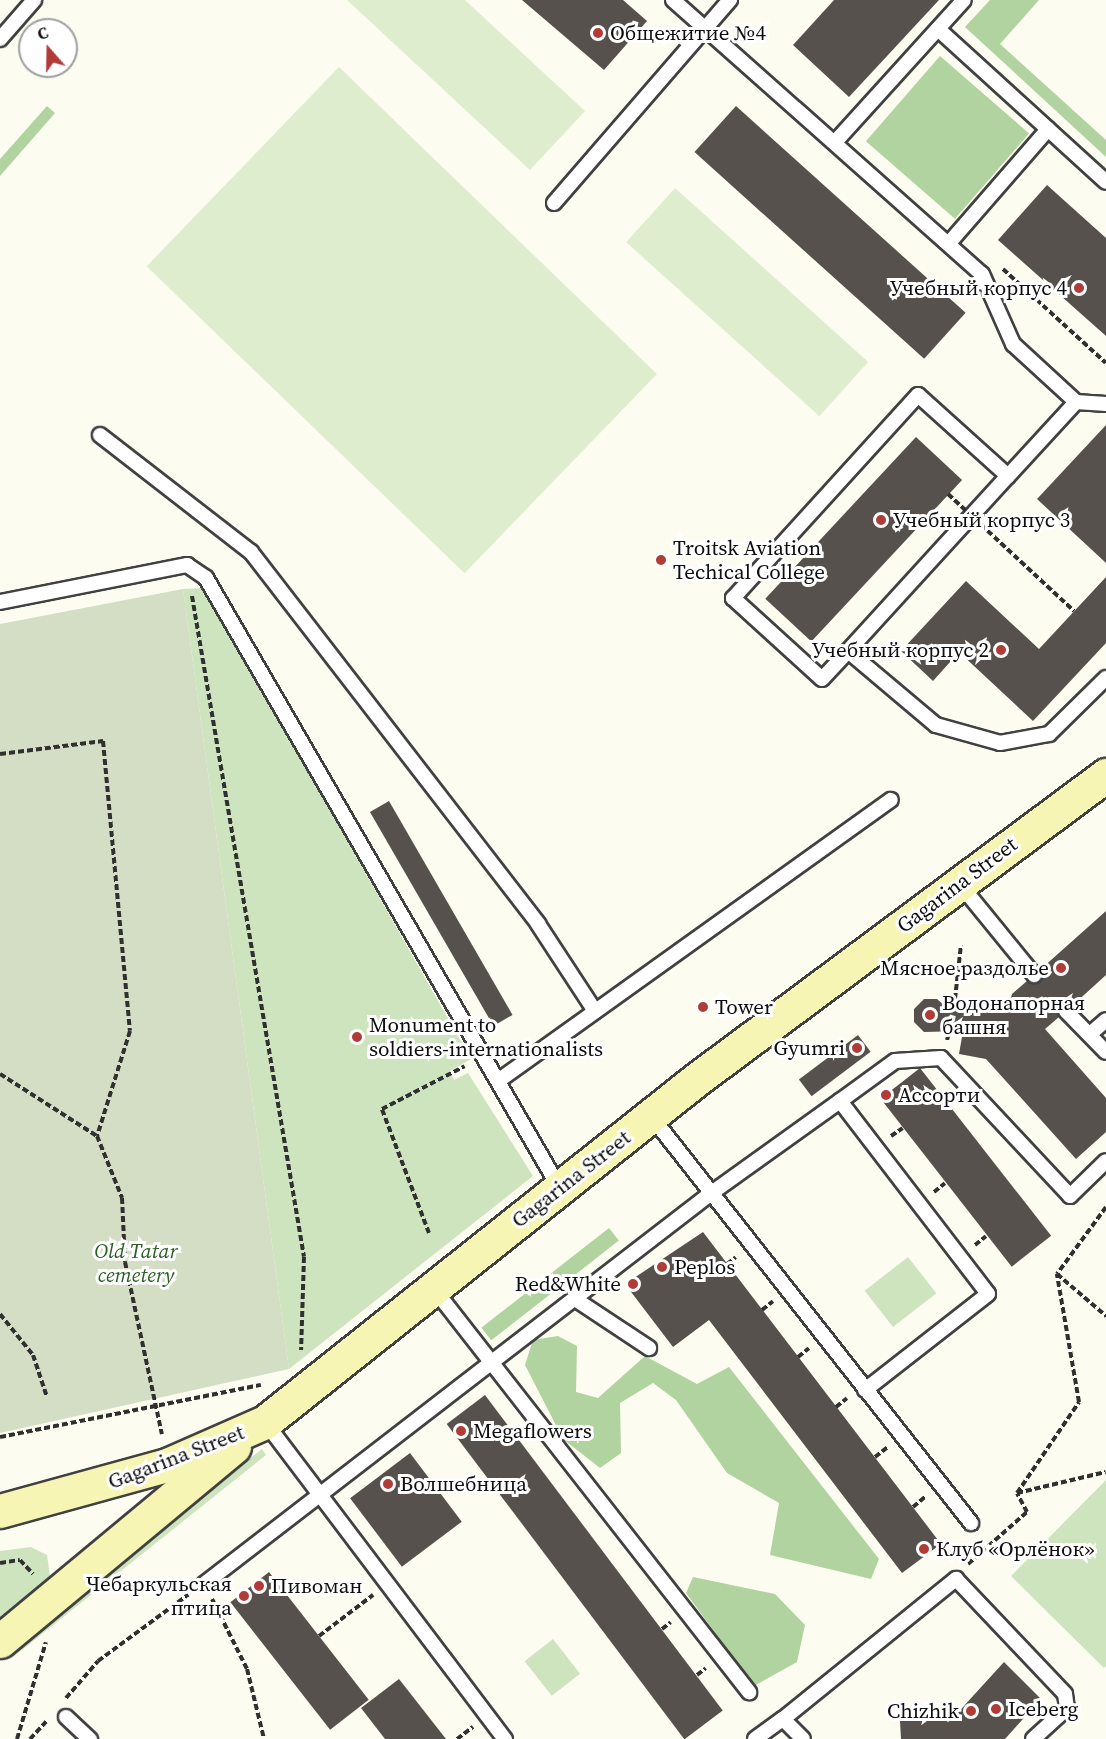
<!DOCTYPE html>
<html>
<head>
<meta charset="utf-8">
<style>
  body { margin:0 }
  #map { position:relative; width:1106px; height:1739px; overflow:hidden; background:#fdfcf1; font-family:"Source Serif 4",serif }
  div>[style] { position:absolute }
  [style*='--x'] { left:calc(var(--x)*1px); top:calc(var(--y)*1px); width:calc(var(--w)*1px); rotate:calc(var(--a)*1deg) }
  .green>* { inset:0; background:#cee4be; transform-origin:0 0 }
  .forest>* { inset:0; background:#b1d39f; transform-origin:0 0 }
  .cemetery>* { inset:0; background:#d3dec4 }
  .pitch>* { inset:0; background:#dfedcf; transform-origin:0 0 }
  .building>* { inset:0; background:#56514c; transform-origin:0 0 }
  .path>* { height:4px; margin-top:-2px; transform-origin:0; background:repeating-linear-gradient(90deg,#303030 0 6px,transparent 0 9px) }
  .roads { filter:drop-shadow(2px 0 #414141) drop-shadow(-2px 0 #414141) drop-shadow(0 2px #414141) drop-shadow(0 -2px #414141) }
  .lane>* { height:14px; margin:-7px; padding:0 7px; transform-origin:7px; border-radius:7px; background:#fff }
  .secondary>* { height:33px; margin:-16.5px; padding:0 16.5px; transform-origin:16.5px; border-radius:16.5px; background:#f6f5b3 }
  .path-bridge>* { height:4px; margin-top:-2px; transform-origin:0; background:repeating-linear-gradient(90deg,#303030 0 6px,transparent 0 9px) }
  .dots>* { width:16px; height:16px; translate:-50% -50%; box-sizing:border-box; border:3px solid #fff; border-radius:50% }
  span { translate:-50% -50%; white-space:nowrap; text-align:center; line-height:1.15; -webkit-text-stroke:6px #fff; paint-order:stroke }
  .poi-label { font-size:21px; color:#0e0e0e }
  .left { translate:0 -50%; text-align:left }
  .right { translate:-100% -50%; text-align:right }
  .street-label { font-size:21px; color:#0e0e0e }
  .park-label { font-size:21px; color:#2c5f26; font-style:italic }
  .north { position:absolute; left:18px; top:18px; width:60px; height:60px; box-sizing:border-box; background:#fff; border:2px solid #9f9f9f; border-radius:50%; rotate:340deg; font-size:16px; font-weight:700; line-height:24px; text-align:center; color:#0e0e0e }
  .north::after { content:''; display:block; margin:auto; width:21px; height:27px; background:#af3c36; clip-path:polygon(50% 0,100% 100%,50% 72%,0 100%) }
</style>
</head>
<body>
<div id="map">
  <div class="green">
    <i style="clip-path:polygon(204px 588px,471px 1059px,450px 1071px,454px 1080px,468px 1073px,533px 1176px,289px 1369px,183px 589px)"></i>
    <i style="left:908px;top:1257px;width:46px;height:55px;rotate:52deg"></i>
    <i style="clip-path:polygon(262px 1449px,266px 1455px,12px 1658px,7px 1651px)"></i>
    <i style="clip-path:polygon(1106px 1480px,1106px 1666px,1104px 1668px,1011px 1576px)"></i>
    <i style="clip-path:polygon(31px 1547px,47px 1555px,50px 1576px,0 1621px,0 1551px)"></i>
    <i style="left:553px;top:1639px;width:44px;height:36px;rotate:52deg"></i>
  </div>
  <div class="forest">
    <i style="clip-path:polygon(990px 0,1039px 0,1000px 44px,1106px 140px,1106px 157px,965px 27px)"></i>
    <i style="left:940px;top:56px;width:118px;height:113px;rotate:41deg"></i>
    <i style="clip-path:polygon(47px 106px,55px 113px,0 176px,0 159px)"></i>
    <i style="left:609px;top:1228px;width:16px;height:162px;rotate:52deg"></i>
    <i style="clip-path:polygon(558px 1336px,577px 1346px,576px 1392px,598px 1398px,645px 1356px,697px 1384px,729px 1367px,879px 1559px,871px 1579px,770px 1555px,779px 1503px,727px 1473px,676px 1400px,653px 1383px,620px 1403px,621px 1453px,600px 1468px,563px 1439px,525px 1365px,533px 1340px)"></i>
    <i style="clip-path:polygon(693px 1577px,775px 1594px,805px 1625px,797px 1662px,754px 1686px,686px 1593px)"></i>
  </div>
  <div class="cemetery">
    <i style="clip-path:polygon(183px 589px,289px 1369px,0 1433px,0 624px)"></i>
  </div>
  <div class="pitch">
    <i style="clip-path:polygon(347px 0,465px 0,585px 111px,530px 170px)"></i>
    <i style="left:339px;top:67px;width:442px;height:277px;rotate:44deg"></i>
    <i style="left:675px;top:188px;width:260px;height:73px;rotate:42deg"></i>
  </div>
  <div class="building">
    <i style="clip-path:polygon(522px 0,623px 0,647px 21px,604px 70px)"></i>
    <i style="clip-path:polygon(834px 0,939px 0,849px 97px,793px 45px)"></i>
    <i style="left:736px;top:106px;width:309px;height:62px;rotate:42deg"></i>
    <i style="clip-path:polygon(1047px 185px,1106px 238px,1106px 336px,998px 240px)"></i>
    <i style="clip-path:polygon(1106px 425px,1106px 563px,1037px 499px)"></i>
    <i style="left:916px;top:437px;width:63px;height:221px;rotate:43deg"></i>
    <i style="clip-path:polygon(1106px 577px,1106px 643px,1033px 721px,959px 652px,933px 681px,901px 651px,966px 581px,1039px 649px)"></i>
    <i style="left:389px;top:801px;width:247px;height:22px;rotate:60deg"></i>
    <i style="clip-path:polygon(1106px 911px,1106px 975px,1073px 1005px,1060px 1004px,1059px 1017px,1045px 1029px,1106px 1098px,1106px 1132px,1076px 1159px,986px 1059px,959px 1054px,963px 1031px,924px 1032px,914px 1022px,914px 1009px,924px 999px,937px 999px,946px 1007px,991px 1012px,1027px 981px,1040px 982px,1041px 969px)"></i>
    <i style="left:858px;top:1035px;width:21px;height:74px;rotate:53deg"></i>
    <i style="left:920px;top:1068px;width:213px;height:50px;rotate:52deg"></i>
    <i style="clip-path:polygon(703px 1232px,941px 1544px,902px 1573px,709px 1320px,673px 1347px,625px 1284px)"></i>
    <i style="left:485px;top:1395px;width:395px;height:48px;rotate:53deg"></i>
    <i style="left:410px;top:1453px;width:86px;height:75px;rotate:53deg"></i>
    <i style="left:269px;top:1572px;width:162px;height:49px;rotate:52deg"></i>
    <i style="clip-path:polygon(1004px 1662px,1041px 1699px,1005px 1739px,901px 1739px,900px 1721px,952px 1719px)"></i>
    <i style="clip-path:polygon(399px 1679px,446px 1739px,385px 1739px,361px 1708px)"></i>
  </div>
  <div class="path">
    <i style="--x:1003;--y:269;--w:139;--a:42.4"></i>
    <i style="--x:192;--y:596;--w:670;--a:80.38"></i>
    <i style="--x:304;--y:1257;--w:93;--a:91.8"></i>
    <i style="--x:0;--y:754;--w:104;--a:-7.2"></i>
    <i style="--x:103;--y:741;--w:291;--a:84.7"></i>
    <i style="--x:130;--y:1031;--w:110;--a:107.4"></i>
    <i style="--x:954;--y:1008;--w:63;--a:-83.7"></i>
    <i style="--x:947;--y:1040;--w:18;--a:-74"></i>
    <i style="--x:0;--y:1074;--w:115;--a:32.6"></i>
    <i style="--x:97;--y:1136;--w:67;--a:68"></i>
    <i style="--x:122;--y:1198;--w:64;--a:87.3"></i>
    <i style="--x:125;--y:1262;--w:176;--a:77.9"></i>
    <i style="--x:891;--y:1136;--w:14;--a:-34"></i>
    <i style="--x:934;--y:1192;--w:14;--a:-39"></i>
    <i style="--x:1106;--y:1207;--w:83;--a:126.2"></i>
    <i style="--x:1057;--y:1274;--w:65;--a:40.6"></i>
    <i style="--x:429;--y:1233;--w:133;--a:-110.8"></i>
    <i style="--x:382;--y:1109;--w:93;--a:-27.4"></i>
    <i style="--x:975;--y:1245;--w:14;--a:-39"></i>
    <i style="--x:727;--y:1264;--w:11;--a:-38"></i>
    <i style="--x:762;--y:1310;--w:14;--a:-39"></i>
    <i style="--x:0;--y:1314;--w:53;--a:51.2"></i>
    <i style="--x:33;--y:1355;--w:44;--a:71.6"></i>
    <i style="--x:798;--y:1357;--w:14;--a:-39"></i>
    <i style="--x:836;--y:1407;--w:14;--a:-39"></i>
    <i style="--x:0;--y:1437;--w:266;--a:-11.3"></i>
    <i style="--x:875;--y:1457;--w:16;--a:-38"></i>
    <i style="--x:1017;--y:1493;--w:91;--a:-13.3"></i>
    <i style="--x:913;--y:1507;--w:17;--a:-40"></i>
    <i style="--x:0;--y:1563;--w:20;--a:-9"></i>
    <i style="--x:20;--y:1560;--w:19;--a:47"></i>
    <i style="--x:968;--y:1564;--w:79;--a:-41.4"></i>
    <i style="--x:1027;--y:1512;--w:21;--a:-118"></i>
    <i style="--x:1017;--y:1493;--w:110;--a:-55.7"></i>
    <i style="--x:1079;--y:1402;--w:130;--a:-99.8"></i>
    <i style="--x:212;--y:1599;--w:78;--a:63.4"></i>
    <i style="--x:247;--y:1669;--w:72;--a:76.3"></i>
    <i style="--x:662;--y:1629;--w:11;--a:-38"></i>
    <i style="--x:319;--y:1636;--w:68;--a:-37.2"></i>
    <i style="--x:697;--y:1675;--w:11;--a:-38"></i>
    <i style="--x:66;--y:1698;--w:49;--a:-49.1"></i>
    <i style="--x:98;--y:1661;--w:112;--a:-36.3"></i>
    <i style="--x:17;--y:1739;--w:101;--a:-73.4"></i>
    <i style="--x:30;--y:1739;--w:26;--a:-47"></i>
    <i style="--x:457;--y:1739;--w:20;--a:-37"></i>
  </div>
  <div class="roads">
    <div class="lane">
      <i style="--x:673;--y:0;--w:413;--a:41.6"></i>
      <i style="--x:982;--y:274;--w:77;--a:66.1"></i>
      <i style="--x:1013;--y:344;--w:86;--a:42.6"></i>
      <i style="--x:1076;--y:402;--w:30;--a:4"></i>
      <i style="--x:938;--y:29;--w:227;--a:42.3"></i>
      <i style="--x:0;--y:39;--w:52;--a:-48.9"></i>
      <i style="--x:836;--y:141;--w:190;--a:-47.8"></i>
      <i style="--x:554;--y:203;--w:269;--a:-49.1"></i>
      <i style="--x:949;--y:243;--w:151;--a:-49"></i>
      <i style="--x:100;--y:435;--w:191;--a:37.8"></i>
      <i style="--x:251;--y:552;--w:470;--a:52.3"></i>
      <i style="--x:538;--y:924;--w:104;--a:56.8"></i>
      <i style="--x:1008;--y:476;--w:121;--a:-138"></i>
      <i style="--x:918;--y:395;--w:275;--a:132.3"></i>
      <i style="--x:733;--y:598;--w:120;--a:42.3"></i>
      <i style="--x:822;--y:679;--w:38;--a:-47"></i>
      <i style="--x:848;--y:651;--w:237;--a:-47.6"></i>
      <i style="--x:1008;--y:476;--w:100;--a:-47.4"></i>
      <i style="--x:0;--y:602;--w:191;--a:-11.2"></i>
      <i style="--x:187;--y:565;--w:23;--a:34"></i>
      <i style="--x:206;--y:578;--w:704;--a:59.9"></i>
      <i style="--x:848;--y:651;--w:115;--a:40.1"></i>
      <i style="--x:936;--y:725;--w:66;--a:15.7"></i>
      <i style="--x:1000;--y:743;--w:50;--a:-10.4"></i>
      <i style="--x:1049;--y:734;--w:80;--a:-44.5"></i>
      <i style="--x:959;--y:883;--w:119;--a:50.8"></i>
      <i style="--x:1066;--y:1011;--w:57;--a:45.7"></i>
      <i style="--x:1090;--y:1034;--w:21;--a:-41"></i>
      <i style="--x:498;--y:1081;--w:483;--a:-35.6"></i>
      <i style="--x:840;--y:1101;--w:68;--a:-36"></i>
      <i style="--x:895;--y:1061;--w:46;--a:-3.7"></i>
      <i style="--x:941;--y:1058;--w:189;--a:46.9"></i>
      <i style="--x:1070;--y:1196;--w:50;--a:-44.2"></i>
      <i style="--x:651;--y:1116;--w:518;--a:51.82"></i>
      <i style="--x:434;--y:1289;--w:512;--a:51.99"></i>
      <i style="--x:575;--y:1299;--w:89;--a:33.5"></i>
      <i style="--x:265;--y:1422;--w:398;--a:52.9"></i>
      <i style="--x:204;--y:1584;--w:639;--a:-37.62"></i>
      <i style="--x:710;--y:1194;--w:160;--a:-35.6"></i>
      <i style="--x:840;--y:1101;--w:243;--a:52.5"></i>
      <i style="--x:988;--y:1294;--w:156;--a:142"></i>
      <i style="--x:66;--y:1717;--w:33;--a:43"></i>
      <i style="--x:783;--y:1719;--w:223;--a:-39"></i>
      <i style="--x:956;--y:1579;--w:158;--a:46.5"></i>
      <i style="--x:1065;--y:1694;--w:14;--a:82"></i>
      <i style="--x:1067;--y:1708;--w:46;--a:137.6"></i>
      <i style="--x:755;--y:1739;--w:34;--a:-36"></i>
      <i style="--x:783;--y:1719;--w:28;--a:45"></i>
    </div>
    <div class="secondary">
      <i style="--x:0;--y:1511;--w:173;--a:-15.4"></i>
      <i style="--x:167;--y:1465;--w:107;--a:-23.7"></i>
      <i style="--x:265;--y:1422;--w:552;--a:-38.45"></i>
      <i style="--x:697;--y:1079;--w:510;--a:-36.62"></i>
      <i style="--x:0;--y:1641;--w:304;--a:-39.7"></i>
    </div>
  </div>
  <div class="path-bridge">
    <i style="--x:948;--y:494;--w:172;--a:42.9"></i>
  </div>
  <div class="dots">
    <i style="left:598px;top:33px;background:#af3c36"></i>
    <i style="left:1079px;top:288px;background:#af3c36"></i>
    <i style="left:881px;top:520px;background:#af3c36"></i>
    <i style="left:661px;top:560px;background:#af3c36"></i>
    <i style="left:1001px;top:650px;background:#af3c36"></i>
    <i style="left:1061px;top:968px;background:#af3c36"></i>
    <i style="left:703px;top:1007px;background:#af3c36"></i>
    <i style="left:930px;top:1015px;background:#af3c36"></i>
    <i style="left:357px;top:1037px;background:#af3c36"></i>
    <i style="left:857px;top:1048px;background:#af3c36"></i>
    <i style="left:886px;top:1095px;background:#af3c36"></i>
    <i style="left:662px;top:1267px;background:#af3c36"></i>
    <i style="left:633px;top:1284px;background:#af3c36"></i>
    <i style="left:461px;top:1431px;background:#af3c36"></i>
    <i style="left:388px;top:1484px;background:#af3c36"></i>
    <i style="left:924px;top:1549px;background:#af3c36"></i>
    <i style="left:259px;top:1586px;background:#af3c36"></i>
    <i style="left:244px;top:1596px;background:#af3c36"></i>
    <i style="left:996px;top:1709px;background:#af3c36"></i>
    <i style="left:971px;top:1711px;background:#af3c36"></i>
  </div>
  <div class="poi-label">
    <span class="left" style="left:610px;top:33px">Общежитие №4</span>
    <span class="right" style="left:1067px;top:288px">Учебный корпус 4</span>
    <span class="left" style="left:893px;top:520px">Учебный корпус 3</span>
    <span class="left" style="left:673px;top:560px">Troitsk Aviation<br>Techical College</span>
    <span class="right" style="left:989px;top:650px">Учебный корпус 2</span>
    <span class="right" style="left:1049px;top:968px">Мясное раздолье</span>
    <span class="left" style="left:942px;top:1015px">Водонапорная<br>башня</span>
    <span class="left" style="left:715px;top:1007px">Tower</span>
    <span class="left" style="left:369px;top:1037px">Monument to<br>soldiers-internationalists</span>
    <span class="right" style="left:845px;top:1048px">Gyumri</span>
    <span class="left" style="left:898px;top:1095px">Ассорти</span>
    <span class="left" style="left:674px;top:1267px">Peplos</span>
    <span class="right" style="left:621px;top:1284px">Red&amp;White</span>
    <span class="left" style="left:473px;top:1431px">Megaflowers</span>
    <span class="left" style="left:400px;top:1484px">Волшебница</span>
    <span class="left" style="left:936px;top:1549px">Клуб «Орлёнок»</span>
    <span class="right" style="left:232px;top:1596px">Чебаркульская<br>птица</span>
    <span class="left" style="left:271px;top:1586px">Пивоман</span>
    <span class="left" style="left:1008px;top:1709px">Iceberg</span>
    <span class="right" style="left:959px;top:1711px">Chizhik</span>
  </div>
  <div class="street-label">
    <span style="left:957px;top:885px;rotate:-37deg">Gagarina Street</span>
    <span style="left:571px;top:1179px;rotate:-38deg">Gagarina Street</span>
    <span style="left:176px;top:1457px;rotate:-21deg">Gagarina Street</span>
  </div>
  <div class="park-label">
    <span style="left:136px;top:1263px">Old Tatar<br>cemetery</span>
  </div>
  <div class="north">С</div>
</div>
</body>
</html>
